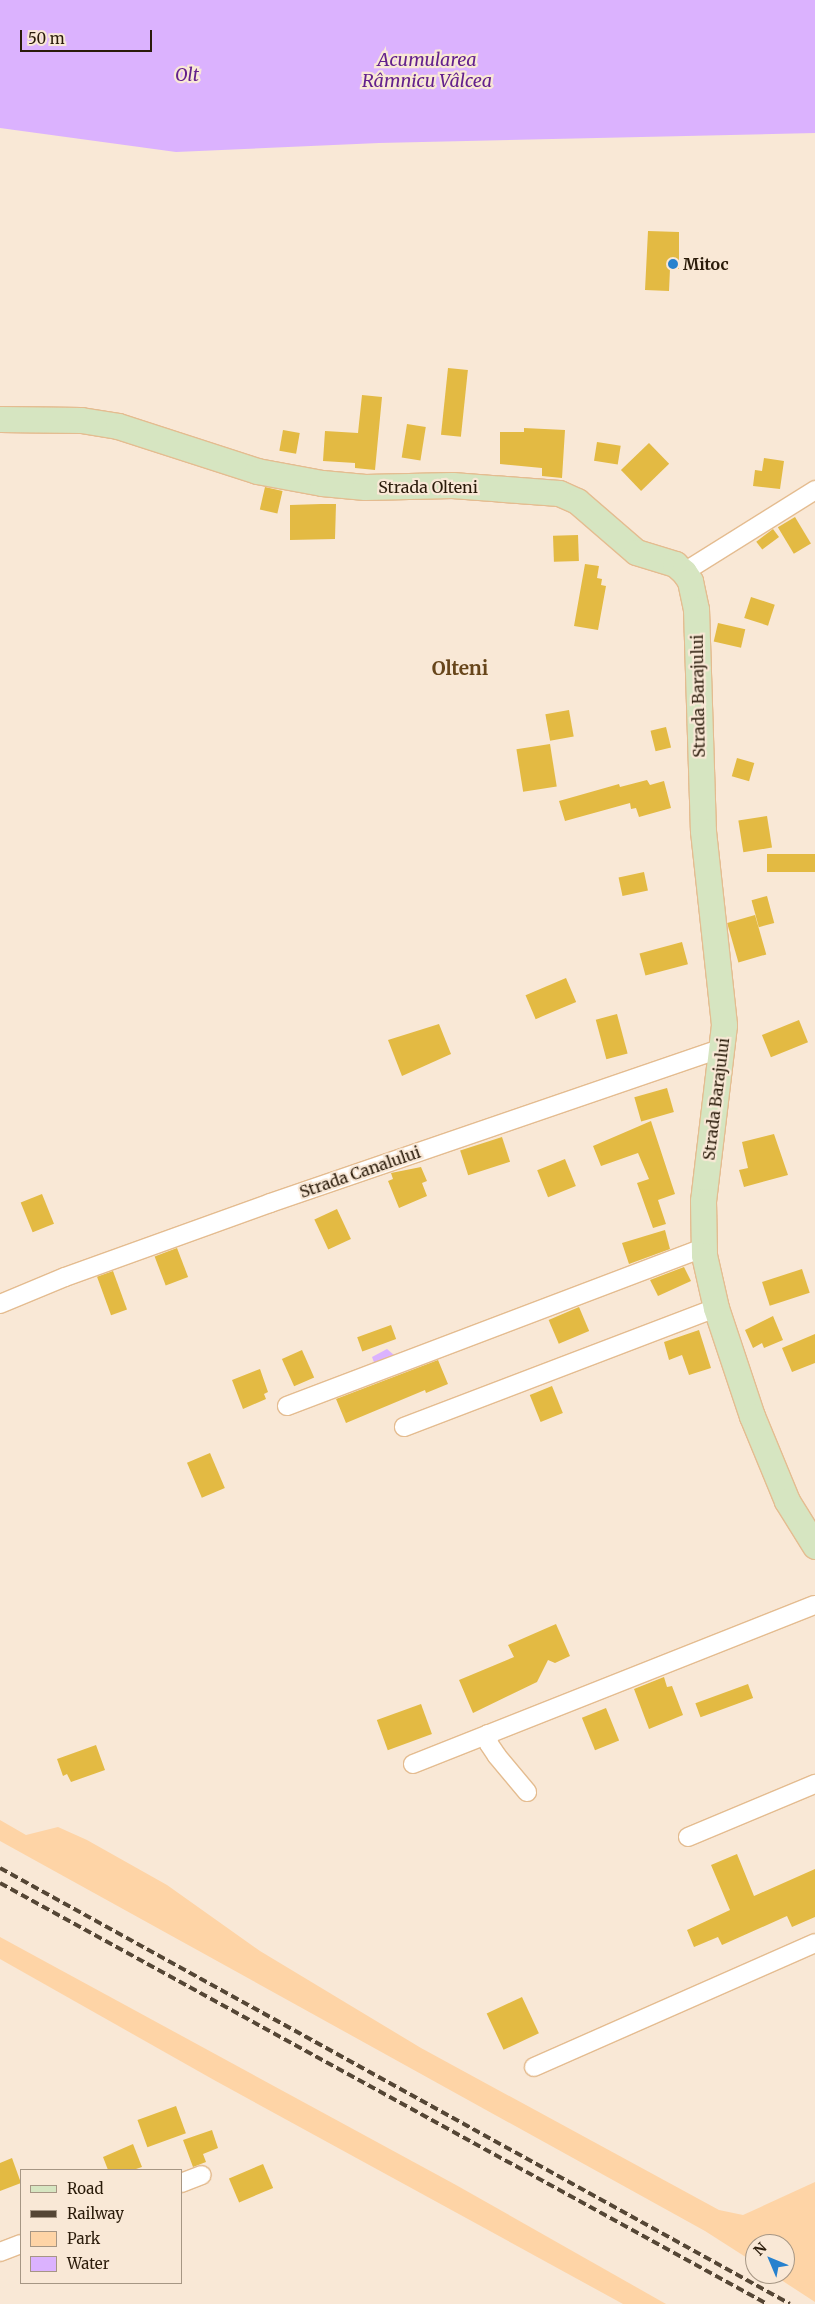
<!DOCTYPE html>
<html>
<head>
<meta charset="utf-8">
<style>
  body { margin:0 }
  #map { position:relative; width:815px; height:2304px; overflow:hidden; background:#f9e8d6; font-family:Merriweather,serif }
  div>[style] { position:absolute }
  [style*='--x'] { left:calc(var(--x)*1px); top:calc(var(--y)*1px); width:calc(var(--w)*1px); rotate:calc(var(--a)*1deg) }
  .green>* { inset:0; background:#fed4a6 }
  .water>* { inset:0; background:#dbb2fe }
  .building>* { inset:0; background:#e3ba43; transform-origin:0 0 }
  .roads { filter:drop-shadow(1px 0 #e4bc90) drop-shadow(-1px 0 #e4bc90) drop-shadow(0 1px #e4bc90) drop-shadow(0 -1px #e4bc90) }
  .street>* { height:18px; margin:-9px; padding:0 9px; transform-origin:9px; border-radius:9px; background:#fff }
  .secondary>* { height:25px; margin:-12.5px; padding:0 12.5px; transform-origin:12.5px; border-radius:12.5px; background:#d6e5c1 }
  .rail>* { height:4px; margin-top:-2px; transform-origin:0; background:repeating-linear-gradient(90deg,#554635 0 8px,transparent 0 12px) }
  .dots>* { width:14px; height:14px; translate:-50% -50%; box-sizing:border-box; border:2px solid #f9e8d6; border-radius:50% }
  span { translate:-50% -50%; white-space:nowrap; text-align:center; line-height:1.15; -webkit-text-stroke:4.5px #f9e8d6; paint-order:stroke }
  .poi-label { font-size:16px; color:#2a1b0a; font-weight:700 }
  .left { translate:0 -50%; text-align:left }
  .street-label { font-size:16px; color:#2a1b0a }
  .water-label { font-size:18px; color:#63208c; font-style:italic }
  .quarter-label { font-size:19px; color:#67451a; font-weight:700 }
  .legend { position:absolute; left:20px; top:2169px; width:162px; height:115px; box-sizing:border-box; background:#f9e8d6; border:1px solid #a69684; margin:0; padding:6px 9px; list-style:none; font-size:15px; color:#2a1b0a }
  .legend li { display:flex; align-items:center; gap:10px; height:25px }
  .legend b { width:25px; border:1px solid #a69684 }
  .north { position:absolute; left:745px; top:2234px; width:50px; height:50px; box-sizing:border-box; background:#f9e8d6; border:1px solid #a69684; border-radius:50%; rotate:315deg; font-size:14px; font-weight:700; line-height:20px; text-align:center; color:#2a1b0a }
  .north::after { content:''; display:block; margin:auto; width:18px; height:22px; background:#2681ce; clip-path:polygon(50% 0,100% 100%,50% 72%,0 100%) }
  .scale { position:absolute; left:20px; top:30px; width:132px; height:22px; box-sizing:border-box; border:2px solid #2a1b0a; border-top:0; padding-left:6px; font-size:15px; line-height:18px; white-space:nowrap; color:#2a1b0a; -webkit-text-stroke:4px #f9e8d6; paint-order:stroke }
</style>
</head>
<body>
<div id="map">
  <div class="green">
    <i style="clip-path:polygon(0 1820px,26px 1835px,58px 1827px,87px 1840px,167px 1885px,260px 1951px,421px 2048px,719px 2210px,743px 2215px,815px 2182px,815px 2302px,772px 2274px,785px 2274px,785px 2244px,755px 2244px,755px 2263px,705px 2231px,0 1841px)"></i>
    <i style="clip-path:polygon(0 1937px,456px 2185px,666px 2304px,623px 2304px,214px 2080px,0 1959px)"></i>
  </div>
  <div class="water">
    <i style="clip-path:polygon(0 0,815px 0,815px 133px,379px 143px,176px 152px,0 128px)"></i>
    <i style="clip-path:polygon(387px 1349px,394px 1355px,392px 1361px,375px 1365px,372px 1357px)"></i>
  </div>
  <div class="building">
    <i style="clip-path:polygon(648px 231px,679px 232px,679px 269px,670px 269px,669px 291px,645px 290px)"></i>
    <i style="left:448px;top:368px;width:20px;height:67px;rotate:6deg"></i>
    <i style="clip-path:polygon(362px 395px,382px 397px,375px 470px,355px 468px,355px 463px,323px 461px,325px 431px,358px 433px)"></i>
    <i style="left:407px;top:424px;width:19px;height:34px;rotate:9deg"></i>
    <i style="clip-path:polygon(524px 428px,565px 430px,562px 478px,542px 476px,542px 468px,500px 464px,500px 432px,524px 432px)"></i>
    <i style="left:283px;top:430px;width:17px;height:21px;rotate:10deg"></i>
    <i style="left:597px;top:442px;width:24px;height:19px;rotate:9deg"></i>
    <i style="left:649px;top:443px;width:29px;height:39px;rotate:46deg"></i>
    <i style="clip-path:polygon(764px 458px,784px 461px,780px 489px,753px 486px,755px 470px,762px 471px)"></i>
    <i style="left:265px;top:487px;width:18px;height:23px;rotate:13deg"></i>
    <i style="clip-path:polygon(321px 504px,336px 504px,335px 539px,290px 540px,290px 505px)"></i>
    <i style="left:795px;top:517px;width:31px;height:20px;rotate:59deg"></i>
    <i style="left:773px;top:529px;width:10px;height:21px;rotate:53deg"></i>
    <i style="left:578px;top:535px;width:26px;height:25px;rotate:88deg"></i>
    <i style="clip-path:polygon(585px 564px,599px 566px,597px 578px,602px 579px,601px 585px,606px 586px,598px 630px,574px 626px)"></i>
    <i style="left:751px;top:597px;width:25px;height:22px;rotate:18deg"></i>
    <i style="left:718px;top:623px;width:28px;height:19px;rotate:13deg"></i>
    <i style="left:569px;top:710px;width:27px;height:24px;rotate:80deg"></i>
    <i style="left:666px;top:727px;width:21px;height:16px;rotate:76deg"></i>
    <i style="left:550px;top:744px;width:43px;height:34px;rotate:81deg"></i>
    <i style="left:737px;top:758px;width:18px;height:19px;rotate:16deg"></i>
    <i style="clip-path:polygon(647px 780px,650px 785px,664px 781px,671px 808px,639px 817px,636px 808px,631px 809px,630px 803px,565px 821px,559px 801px,619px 784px,620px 787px)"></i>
    <i style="left:767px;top:816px;width:32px;height:29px;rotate:81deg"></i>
    <i style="left:815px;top:854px;width:18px;height:48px;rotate:90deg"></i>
    <i style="left:644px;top:872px;width:19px;height:26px;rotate:78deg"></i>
    <i style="left:767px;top:896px;width:28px;height:16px;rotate:75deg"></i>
    <i style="left:755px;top:915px;width:41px;height:29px;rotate:74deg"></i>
    <i style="left:682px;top:942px;width:23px;height:44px;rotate:75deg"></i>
    <i style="left:566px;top:978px;width:26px;height:44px;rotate:67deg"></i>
    <i style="left:617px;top:1014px;width:41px;height:22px;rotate:75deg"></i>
    <i style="left:799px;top:1020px;width:24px;height:40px;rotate:68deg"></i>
    <i style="clip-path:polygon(439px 1024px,451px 1054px,402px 1076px,388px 1040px)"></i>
    <i style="left:667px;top:1088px;width:25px;height:34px;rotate:74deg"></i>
    <i style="clip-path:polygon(651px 1121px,675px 1194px,658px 1200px,666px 1224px,653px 1228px,637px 1183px,649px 1179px,638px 1153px,601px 1166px,593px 1146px)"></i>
    <i style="clip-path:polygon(774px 1134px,788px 1175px,744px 1187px,739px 1170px,748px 1168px,742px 1142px)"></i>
    <i style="left:502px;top:1137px;width:26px;height:44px;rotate:72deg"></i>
    <i style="left:565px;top:1159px;width:29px;height:30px;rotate:68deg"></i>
    <i style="clip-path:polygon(421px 1167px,427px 1181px,422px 1183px,427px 1196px,399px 1208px,388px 1181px,393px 1179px,391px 1173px)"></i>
    <i style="left:42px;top:1194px;width:32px;height:23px;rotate:68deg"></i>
    <i style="left:337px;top:1209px;width:33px;height:25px;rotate:65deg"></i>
    <i style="clip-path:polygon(665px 1230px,670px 1249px,629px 1264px,622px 1243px)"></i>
    <i style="left:177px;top:1248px;width:31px;height:24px;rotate:69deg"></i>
    <i style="clip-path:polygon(684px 1267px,691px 1281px,658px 1296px,650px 1280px)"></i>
    <i style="left:802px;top:1269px;width:25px;height:42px;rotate:72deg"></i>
    <i style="left:113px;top:1271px;width:41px;height:17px;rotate:70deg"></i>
    <i style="left:579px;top:1307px;width:26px;height:33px;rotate:67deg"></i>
    <i style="clip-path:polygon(773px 1316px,783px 1340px,764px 1348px,762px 1343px,753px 1348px,745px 1330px)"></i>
    <i style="left:391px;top:1325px;width:15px;height:36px;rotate:70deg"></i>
    <i style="clip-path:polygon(699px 1330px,711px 1368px,689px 1375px,682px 1355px,669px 1360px,664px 1342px)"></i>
    <i style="clip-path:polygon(815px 1334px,815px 1363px,792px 1372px,782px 1348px)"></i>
    <i style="left:302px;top:1350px;width:30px;height:22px;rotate:66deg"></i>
    <i style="clip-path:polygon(438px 1360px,448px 1384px,426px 1393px,425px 1390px,346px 1423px,336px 1399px)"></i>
    <i style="clip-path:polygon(260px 1369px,268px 1392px,264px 1394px,266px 1399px,243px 1409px,232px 1380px)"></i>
    <i style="left:552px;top:1386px;width:29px;height:24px;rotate:68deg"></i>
    <i style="left:210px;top:1453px;width:38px;height:25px;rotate:67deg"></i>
    <i style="clip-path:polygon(556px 1624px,570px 1656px,555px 1663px,548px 1660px,537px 1682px,473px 1713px,459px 1680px,514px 1657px,508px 1645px)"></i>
    <i style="clip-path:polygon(664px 1677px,667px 1687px,672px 1686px,683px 1715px,649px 1729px,634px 1689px)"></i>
    <i style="left:748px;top:1684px;width:15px;height:56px;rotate:70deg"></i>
    <i style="left:421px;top:1704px;width:32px;height:47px;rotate:70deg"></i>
    <i style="left:606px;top:1708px;width:35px;height:26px;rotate:68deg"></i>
    <i style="clip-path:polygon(96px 1745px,105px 1770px,71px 1782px,67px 1774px,63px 1776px,57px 1759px)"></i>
    <i style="clip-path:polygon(737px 1854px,754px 1896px,815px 1869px,815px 1917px,792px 1927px,787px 1916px,722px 1945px,718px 1937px,694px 1947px,687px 1930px,730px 1910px,711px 1865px)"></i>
    <i style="left:522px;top:1997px;width:40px;height:39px;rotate:65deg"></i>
    <i style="left:176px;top:2106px;width:29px;height:41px;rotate:70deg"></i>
    <i style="clip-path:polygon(212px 2130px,218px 2148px,203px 2154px,206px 2162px,193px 2167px,183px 2140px)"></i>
    <i style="clip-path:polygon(133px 2144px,142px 2167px,133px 2170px,108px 2170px,103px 2157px)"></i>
    <i style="clip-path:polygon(12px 2158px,21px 2183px,0 2191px,0 2163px)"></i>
    <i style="left:263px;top:2164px;width:26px;height:37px;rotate:67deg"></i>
  </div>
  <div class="roads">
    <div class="street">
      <i style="--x:684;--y:572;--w:155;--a:-32"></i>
      <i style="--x:0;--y:1304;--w:70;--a:-22.6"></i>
      <i style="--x:65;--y:1277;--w:218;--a:-19.8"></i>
      <i style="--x:270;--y:1203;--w:480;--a:-18.9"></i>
      <i style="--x:287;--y:1406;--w:446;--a:-20.8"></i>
      <i style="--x:404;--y:1427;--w:334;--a:-20.9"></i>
      <i style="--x:488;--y:1734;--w:10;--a:84"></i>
      <i style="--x:489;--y:1744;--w:14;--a:56"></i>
      <i style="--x:497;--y:1756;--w:47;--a:50.2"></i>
      <i style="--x:413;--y:1764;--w:432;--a:-21.6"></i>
      <i style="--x:688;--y:1837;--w:138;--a:-22.7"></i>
      <i style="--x:534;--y:2067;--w:307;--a:-23.8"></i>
      <i style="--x:181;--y:2183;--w:22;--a:-21"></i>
      <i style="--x:0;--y:2252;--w:22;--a:-21"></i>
    </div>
    <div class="secondary">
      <i style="--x:0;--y:419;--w:81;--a:0.7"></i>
      <i style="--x:81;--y:420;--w:37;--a:9"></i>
      <i style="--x:118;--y:426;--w:146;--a:17.9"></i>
      <i style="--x:257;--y:471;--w:66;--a:10.5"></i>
      <i style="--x:322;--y:483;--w:43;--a:5.3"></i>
      <i style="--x:365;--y:487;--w:87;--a:-1.3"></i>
      <i style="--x:452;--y:485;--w:107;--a:4.3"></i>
      <i style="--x:559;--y:493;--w:20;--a:24"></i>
      <i style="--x:577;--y:501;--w:78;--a:40.8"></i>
      <i style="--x:636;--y:552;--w:41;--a:17.1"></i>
      <i style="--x:675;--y:564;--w:12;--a:42"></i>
      <i style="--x:684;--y:572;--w:11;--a:56"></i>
      <i style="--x:690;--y:581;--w:29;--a:78"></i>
      <i style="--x:696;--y:609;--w:222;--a:88.2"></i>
      <i style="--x:703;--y:831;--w:195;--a:83.8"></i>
      <i style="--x:724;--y:1025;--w:177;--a:96.8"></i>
      <i style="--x:703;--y:1201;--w:54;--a:88.9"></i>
      <i style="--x:704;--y:1255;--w:54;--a:77.2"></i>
      <i style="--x:716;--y:1308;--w:114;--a:71.6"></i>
      <i style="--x:752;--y:1416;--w:92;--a:67.6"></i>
      <i style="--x:787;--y:1501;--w:53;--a:58.1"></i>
    </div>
  </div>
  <div class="rail">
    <i style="--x:0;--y:1868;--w:902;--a:28.89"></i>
    <i style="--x:0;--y:1883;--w:875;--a:28.76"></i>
  </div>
  <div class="dots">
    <i style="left:673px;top:264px;background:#2681ce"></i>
  </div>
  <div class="poi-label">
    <span class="left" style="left:683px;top:264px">Mitoc</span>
  </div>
  <div class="street-label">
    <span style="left:428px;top:487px">Strada Olteni</span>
    <span style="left:698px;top:696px;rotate:-91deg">Strada Barajului</span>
    <span style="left:716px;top:1099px;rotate:-83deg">Strada Barajului</span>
    <span style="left:360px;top:1172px;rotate:-19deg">Strada Canalului</span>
  </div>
  <div class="water-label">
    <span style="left:427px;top:71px">Acumularea<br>Râmnicu Vâlcea</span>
    <span style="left:187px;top:75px">Olt</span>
  </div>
  <div class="quarter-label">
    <span style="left:460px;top:669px">Olteni</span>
  </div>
  <ul class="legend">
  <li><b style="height:6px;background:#d6e5c1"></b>Road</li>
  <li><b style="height:6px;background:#554635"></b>Railway</li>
  <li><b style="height:14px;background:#fed4a6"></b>Park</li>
  <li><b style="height:14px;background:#dbb2fe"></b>Water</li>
  </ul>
  <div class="north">N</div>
  <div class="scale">50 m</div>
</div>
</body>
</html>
